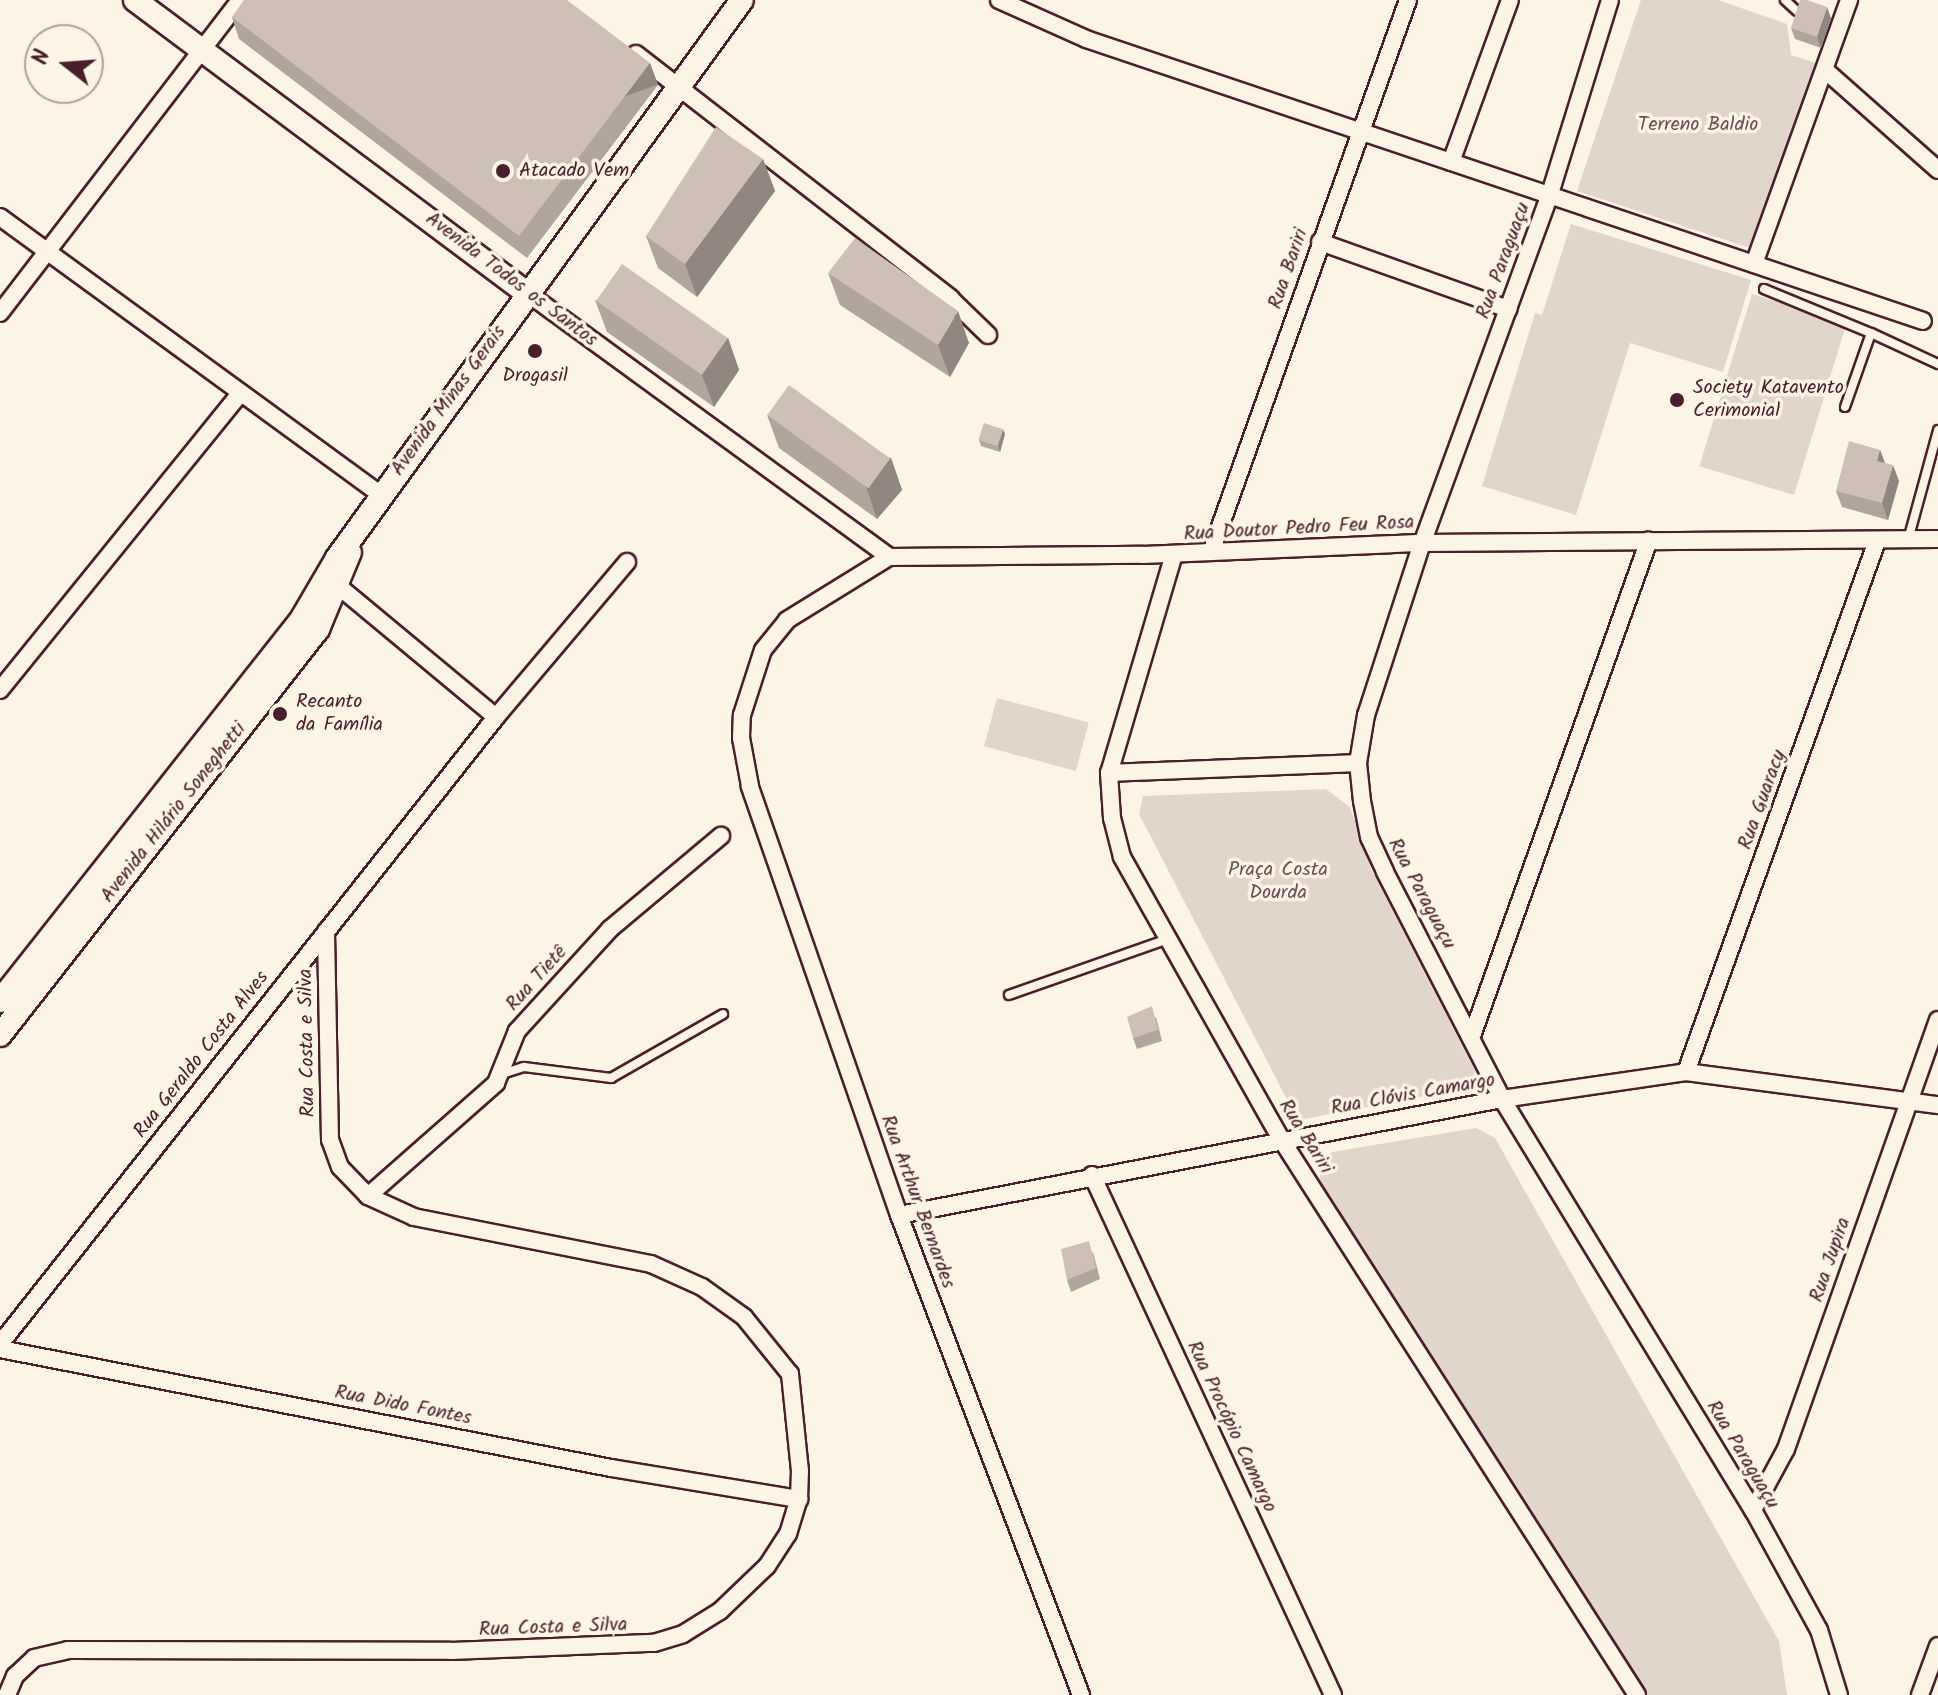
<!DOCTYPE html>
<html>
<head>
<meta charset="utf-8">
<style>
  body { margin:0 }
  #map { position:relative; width:1938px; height:1695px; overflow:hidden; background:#fcf5e5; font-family:Kalam,sans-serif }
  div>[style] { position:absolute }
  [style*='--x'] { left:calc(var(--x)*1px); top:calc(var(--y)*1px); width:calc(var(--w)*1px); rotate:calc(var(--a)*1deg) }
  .green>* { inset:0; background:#e2d5ca; transform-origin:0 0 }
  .roads { filter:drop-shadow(2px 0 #4a1f2b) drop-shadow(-2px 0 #4a1f2b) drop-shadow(0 2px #4a1f2b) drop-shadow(0 -2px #4a1f2b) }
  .lane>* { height:8px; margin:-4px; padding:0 4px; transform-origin:4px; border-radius:4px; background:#fcf5e5 }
  .street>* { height:16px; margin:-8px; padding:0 8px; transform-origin:8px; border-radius:8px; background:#fcf5e5 }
  .secondary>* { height:22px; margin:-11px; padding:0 11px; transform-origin:11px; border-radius:11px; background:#fcf5e5 }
  .wall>* { inset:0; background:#b2a59d }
  .shaded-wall>* { inset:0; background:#918680; transform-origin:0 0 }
  .building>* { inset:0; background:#cfc0b7; transform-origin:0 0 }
  .dots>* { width:22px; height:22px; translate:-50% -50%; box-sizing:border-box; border:4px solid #fcf5e5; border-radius:50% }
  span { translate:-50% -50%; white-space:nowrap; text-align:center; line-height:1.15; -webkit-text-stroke:7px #fcf5e5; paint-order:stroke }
  .park-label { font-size:20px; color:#704c53 }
  .poi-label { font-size:20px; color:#4a1f2b }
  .left { translate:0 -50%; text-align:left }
  .street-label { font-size:20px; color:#4a1f2b }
  .north { position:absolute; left:24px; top:24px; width:80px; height:80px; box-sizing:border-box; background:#fcf5e5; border:2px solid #b59f9b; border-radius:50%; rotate:287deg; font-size:22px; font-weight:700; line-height:32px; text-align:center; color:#4a1f2b }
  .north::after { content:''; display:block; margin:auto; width:28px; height:36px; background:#4a1f2b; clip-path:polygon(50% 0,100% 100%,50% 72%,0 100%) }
</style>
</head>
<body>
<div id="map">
  <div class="green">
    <i style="clip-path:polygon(1641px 0,1718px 0,1787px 24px,1791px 55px,1819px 64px,1753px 249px,1577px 191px)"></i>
    <i style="clip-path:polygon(1571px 224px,1751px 280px,1723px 372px,1630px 343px,1576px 515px,1482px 486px,1535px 313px,1542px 315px)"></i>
    <i style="left:1752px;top:294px;width:99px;height:180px;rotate:17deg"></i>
    <i style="left:997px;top:698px;width:95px;height:50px;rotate:15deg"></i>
    <i style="clip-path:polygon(1326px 789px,1350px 807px,1371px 869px,1475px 1071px,1468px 1088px,1304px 1119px,1293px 1111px,1139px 814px,1143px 796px)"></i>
    <i style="clip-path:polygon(1476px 1128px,1495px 1138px,1779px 1641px,1787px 1695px,1640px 1695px,1549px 1576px,1319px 1183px,1321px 1163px,1332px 1152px)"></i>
  </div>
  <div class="roads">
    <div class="lane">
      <i style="--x:1785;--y:0;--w:16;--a:43"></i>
      <i style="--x:1764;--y:289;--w:116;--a:22.4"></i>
      <i style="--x:1845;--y:407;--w:78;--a:-70.6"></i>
      <i style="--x:1871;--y:333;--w:74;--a:24.8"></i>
      <i style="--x:1908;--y:540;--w:114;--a:-74.7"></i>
      <i style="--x:1009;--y:995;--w:165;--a:-19.4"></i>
      <i style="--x:502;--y:1074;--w:23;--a:-18"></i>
      <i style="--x:524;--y:1067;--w:88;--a:7.2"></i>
      <i style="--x:611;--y:1078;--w:129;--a:-29.7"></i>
    </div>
    <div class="street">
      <i style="--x:999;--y:0;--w:95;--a:24.1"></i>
      <i style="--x:1086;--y:39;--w:883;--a:18.62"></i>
      <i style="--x:1610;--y:0;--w:203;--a:107.2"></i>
      <i style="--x:1550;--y:194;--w:372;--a:110.1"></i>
      <i style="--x:1422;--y:543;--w:181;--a:108"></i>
      <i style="--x:1366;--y:715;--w:49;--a:99.5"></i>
      <i style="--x:1358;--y:763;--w:38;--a:84"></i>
      <i style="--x:1362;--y:801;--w:37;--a:79"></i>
      <i style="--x:1369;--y:837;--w:38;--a:65"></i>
      <i style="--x:1385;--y:872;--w:255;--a:62.7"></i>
      <i style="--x:1502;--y:1099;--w:482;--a:58.6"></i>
      <i style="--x:1753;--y:1510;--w:137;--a:61.2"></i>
      <i style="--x:1819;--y:1630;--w:68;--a:72.9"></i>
      <i style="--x:636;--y:54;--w:398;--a:37.8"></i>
      <i style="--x:950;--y:298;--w:53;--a:44.2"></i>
      <i style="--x:1825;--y:70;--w:151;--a:41.5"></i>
      <i style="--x:1451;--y:162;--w:172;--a:-70"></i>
      <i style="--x:0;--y:217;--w:472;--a:36.1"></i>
      <i style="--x:1320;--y:242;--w:200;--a:19.6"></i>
      <i style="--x:1754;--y:264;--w:281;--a:-70.2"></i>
      <i style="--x:526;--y:292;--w:449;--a:36.1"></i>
      <i style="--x:0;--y:313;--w:394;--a:-52.5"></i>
      <i style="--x:1211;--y:552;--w:586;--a:-70.36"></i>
      <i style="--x:1174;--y:554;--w:228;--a:106.5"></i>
      <i style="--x:1109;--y:773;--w:45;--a:86.2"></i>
      <i style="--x:1112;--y:818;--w:40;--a:75.6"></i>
      <i style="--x:1122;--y:857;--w:324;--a:60.6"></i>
      <i style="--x:1281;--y:1139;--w:660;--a:57.37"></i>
      <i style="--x:331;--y:580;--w:214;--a:39.7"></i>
      <i style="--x:0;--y:690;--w:381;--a:-51"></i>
      <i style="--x:1109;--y:773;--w:249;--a:-2.3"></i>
      <i style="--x:1473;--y:1033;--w:523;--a:-70.35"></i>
      <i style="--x:1686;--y:1072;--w:564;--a:-70.22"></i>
      <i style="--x:1092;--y:1175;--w:573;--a:65.13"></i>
      <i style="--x:368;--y:1196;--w:171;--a:-41.4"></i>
      <i style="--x:496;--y:1083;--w:56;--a:-68"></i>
      <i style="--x:517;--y:1031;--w:138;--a:-47.6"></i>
      <i style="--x:610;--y:929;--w:145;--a:-40"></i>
      <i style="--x:899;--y:1215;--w:614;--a:-10.89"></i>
      <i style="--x:1502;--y:1099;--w:186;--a:-8.3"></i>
      <i style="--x:1686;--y:1072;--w:254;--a:7.5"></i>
      <i style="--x:0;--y:1344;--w:799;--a:-51.65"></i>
      <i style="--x:496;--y:717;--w:203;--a:-49.8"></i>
      <i style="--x:0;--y:1349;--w:622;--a:11.02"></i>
      <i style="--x:611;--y:1468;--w:191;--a:9.4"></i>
      <i style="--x:1753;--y:1510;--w:69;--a:-61.6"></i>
      <i style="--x:1786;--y:1449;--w:455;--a:-70.5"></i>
      <i style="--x:7;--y:1695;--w:21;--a:-67"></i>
      <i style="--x:15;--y:1676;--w:26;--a:-43"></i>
      <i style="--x:34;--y:1658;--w:35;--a:-13"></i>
      <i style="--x:68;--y:1650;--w:383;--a:0.1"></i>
      <i style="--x:451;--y:1651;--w:203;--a:-2.3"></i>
      <i style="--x:654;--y:1643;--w:30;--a:-17"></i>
      <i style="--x:683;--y:1634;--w:44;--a:-31.9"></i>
      <i style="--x:720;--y:1611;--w:65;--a:-43.8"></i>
      <i style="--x:767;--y:1566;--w:38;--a:-57"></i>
      <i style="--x:788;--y:1534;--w:37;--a:-73"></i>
      <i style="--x:799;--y:1499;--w:28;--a:-88"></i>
      <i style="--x:800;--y:1471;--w:98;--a:-95.9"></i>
      <i style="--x:790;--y:1374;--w:73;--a:-128.9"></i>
      <i style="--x:744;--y:1317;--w:52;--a:-144.5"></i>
      <i style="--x:702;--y:1287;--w:56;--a:-155.7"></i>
      <i style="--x:651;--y:1264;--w:242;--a:-168.8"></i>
      <i style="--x:414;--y:1217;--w:51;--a:-155.5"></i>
      <i style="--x:368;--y:1196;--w:40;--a:-134"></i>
      <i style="--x:340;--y:1167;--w:29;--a:-110"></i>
      <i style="--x:330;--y:1140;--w:209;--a:-91.1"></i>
      <i style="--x:1081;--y:1695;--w:513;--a:-110.77"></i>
      <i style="--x:899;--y:1215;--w:454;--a:-109.2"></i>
      <i style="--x:750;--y:786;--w:49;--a:-100.6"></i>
      <i style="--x:741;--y:738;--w:23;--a:-88"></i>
      <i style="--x:742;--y:715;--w:68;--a:-72.1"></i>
      <i style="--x:763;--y:650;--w:38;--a:-51"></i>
      <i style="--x:787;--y:620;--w:120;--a:-31.7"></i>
      <i style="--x:889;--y:557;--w:254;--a:-0.5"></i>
      <i style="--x:1143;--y:555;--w:279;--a:-2.5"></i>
      <i style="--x:1422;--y:543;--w:516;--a:-0.44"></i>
      <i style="--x:1920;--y:1695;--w:52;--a:-69.8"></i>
    </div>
    <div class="secondary">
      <i style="--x:135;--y:0;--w:488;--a:36.8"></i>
      <i style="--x:0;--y:1001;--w:488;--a:-51.7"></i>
      <i style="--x:302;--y:618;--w:69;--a:-59.7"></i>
      <i style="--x:337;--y:558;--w:689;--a:-54.03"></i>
      <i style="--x:0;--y:1035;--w:516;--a:-51.93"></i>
      <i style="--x:318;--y:629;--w:83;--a:-67.4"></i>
    </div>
  </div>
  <div class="wall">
    <i style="clip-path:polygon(232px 17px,650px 63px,658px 85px,527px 258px,239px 39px)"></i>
    <i style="clip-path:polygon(1831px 18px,1821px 48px,1795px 39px,1791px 28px)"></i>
    <i style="clip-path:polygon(763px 159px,775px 191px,697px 297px,658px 268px,646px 236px)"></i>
    <i style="clip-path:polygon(828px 273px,969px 343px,950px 377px,840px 305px)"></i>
    <i style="clip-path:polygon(595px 300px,728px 338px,739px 370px,714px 407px,607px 332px)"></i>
    <i style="clip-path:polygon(767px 415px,891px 458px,902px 490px,877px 519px,779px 448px)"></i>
    <i style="clip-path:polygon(1005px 434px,1000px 452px,981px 446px,979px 440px)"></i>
    <i style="clip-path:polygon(1880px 450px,1885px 463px,1899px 481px,1888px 520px,1842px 507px,1836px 491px)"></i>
    <i style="clip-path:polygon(1156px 1017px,1162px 1041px,1137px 1049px,1133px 1038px)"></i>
    <i style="clip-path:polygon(1093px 1252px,1100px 1279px,1071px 1292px,1067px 1280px)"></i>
  </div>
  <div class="shaded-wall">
    <i style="clip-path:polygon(1827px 7px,1831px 18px,1821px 48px,1817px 37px)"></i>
    <i style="left:650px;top:63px;width:23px;height:217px;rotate:70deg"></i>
    <i style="clip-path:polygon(763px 159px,775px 191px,697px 297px,685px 264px)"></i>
    <i style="clip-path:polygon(958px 311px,969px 343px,950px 377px,938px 345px)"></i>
    <i style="clip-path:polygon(728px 338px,739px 370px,714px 407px,702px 375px)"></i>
    <i style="clip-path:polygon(1003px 429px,1005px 434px,1000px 452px,998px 446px)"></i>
    <i style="clip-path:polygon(1880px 450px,1886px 466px,1877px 461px)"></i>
    <i style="clip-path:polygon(891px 458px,902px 490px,877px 519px,866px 487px)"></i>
    <i style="clip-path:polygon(1893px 465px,1899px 481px,1888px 520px,1882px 503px)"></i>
  </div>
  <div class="building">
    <i style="clip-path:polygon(244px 0,567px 0,650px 63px,519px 236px,232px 17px)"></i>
    <i style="clip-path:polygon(1800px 0,1807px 0,1827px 7px,1817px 37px,1791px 28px)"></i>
    <i style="clip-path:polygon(716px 127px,763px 159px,685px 264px,646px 236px)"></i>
    <i style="clip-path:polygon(855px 238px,958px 311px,938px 345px,828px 273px)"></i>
    <i style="left:622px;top:264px;width:129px;height:45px;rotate:35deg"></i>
    <i style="left:789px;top:385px;width:125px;height:37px;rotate:36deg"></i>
    <i style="left:984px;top:423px;width:20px;height:18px;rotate:18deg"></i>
    <i style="clip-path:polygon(1849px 441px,1880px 450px,1877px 461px,1893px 465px,1882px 503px,1836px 491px)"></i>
    <i style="clip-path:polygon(1152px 1006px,1158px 1030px,1133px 1038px,1127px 1017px)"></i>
    <i style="clip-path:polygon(1089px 1241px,1096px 1268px,1067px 1280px,1061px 1249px)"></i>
  </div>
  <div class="dots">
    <i style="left:503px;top:171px;background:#4a1f2b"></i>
    <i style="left:535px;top:351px;background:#4a1f2b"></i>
    <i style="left:1677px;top:400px;background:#4a1f2b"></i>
    <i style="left:280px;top:714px;background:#4a1f2b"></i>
  </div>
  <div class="park-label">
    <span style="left:1698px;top:125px">Terreno Baldio</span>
    <span style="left:1278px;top:882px">Praça Costa<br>Dourda</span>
  </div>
  <div class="poi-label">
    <span class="left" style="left:519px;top:171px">Atacado Vem</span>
    <span style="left:535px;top:376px">Drogasil</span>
    <span class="left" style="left:1693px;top:400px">Society Katavento<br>Cerimonial</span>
    <span class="left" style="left:296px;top:714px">Recanto<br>da Família</span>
  </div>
  <div class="street-label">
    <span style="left:1504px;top:261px;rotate:-70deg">Rua Paraguaçu</span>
    <span style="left:1289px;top:269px;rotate:-71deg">Rua Bariri</span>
    <span style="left:511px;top:280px;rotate:37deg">Avenida Todos os Santos</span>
    <span style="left:449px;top:401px;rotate:-54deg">Avenida Minas Gerais</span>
    <span style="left:1299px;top:529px;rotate:-3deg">Rua Doutor Pedro Feu Rosa</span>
    <span style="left:1763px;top:800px;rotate:-70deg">Rua Guaracy</span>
    <span style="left:174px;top:813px;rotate:-52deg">Avenida Hilário Soneghetti</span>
    <span style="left:1421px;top:894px;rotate:62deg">Rua Paraguaçu</span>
    <span style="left:537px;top:979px;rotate:-48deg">Rua Tietê</span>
    <span style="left:308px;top:1043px;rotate:-91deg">Rua Costa e Silva</span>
    <span style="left:202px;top:1055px;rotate:-52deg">Rua Geraldo Costa Alves</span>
    <span style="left:1413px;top:1095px;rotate:-10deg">Rua Clóvis Camargo</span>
    <span style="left:1305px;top:1137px;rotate:58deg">Rua Bariri</span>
    <span style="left:917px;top:1202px;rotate:70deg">Rua Arthur Bernardes</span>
    <span style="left:1831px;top:1260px;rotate:-71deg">Rua Jupira</span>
    <span style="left:403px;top:1406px;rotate:11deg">Rua Dido Fontes</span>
    <span style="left:1231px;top:1427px;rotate:65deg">Rua Procópio Camargo</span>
    <span style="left:1742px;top:1455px;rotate:59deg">Rua Paraguaçu</span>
    <span style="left:553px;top:1628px;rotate:-2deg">Rua Costa e Silva</span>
  </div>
  <div class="north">N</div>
</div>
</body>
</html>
